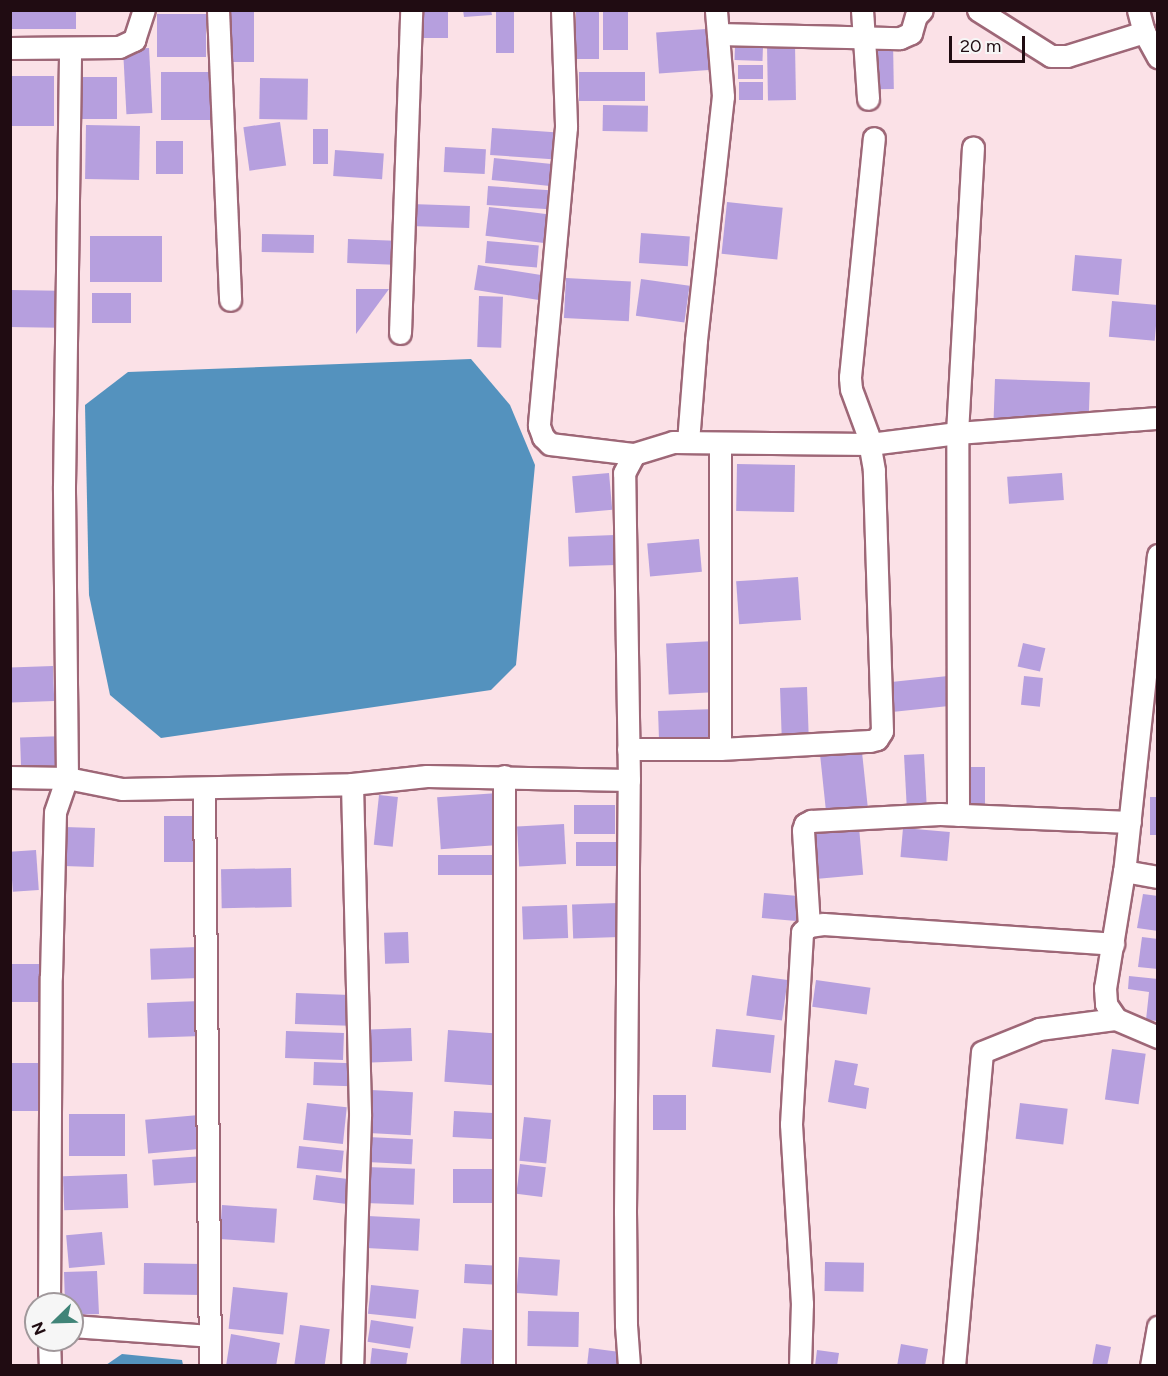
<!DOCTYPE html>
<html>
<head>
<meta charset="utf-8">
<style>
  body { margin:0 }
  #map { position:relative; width:1168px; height:1376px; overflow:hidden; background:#fbe1e7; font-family:Figtree,sans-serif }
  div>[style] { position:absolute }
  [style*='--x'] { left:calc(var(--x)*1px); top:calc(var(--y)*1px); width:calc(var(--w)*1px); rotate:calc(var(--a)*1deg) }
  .water>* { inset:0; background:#5492be }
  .building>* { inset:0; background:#b69fde; transform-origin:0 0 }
  .roads { filter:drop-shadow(2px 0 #9e6777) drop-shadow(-2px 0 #9e6777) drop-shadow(0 2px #9e6777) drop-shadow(0 -2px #9e6777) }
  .street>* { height:21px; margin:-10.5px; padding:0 10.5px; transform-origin:10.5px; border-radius:10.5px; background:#fff }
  span { translate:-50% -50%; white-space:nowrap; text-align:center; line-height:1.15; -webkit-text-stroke:5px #f6f6f6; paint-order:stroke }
  .frame { position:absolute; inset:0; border:12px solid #200c12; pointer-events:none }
  .north { position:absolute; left:24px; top:1292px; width:60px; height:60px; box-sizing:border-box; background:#f6f6f6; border:2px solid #a0989b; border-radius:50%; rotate:247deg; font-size:16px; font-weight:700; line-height:24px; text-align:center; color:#200c12 }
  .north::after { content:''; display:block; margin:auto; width:21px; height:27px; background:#408478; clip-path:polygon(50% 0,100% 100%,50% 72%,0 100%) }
  .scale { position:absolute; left:949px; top:36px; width:76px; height:27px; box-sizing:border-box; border:3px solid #200c12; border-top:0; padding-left:8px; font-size:18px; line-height:21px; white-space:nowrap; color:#200c12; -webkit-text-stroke:4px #f6f6f6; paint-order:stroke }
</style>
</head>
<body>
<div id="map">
  <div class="water">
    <i style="clip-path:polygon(471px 359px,510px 405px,535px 465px,516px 665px,491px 690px,161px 738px,110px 695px,89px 595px,85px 405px,128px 372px)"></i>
    <i style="clip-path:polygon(122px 1354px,182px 1360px,183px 1365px,106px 1365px)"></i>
  </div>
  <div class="building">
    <i style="left:10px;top:10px;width:66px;height:19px"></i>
    <i style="left:224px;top:10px;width:30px;height:52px"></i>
    <i style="left:420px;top:10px;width:28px;height:28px"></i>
    <i style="clip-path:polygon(463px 10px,491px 10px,492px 15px,464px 17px)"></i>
    <i style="left:496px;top:10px;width:18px;height:43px"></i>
    <i style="left:576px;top:10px;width:23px;height:49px"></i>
    <i style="left:603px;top:10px;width:25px;height:40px"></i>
    <i style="left:206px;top:14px;width:43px;height:49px;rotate:90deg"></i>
    <i style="left:706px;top:29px;width:41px;height:50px;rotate:86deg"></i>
    <i style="left:893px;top:41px;width:48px;height:19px;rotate:89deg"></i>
    <i style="left:795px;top:44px;width:56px;height:28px;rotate:89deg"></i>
    <i style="left:735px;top:46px;width:28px;height:14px;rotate:2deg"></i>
    <i style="left:149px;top:48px;width:65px;height:26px;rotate:87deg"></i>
    <i style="left:738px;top:65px;width:25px;height:14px"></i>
    <i style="left:161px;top:72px;width:52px;height:48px"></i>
    <i style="left:645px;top:72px;width:29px;height:66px;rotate:90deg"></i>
    <i style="left:10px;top:76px;width:44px;height:50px"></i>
    <i style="left:82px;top:77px;width:35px;height:42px"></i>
    <i style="left:260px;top:78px;width:48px;height:41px;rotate:1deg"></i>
    <i style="left:763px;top:82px;width:18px;height:24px;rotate:90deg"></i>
    <i style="left:603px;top:105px;width:45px;height:26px;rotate:1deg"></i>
    <i style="left:280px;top:122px;width:44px;height:37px;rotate:82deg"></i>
    <i style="left:86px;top:125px;width:54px;height:54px;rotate:1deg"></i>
    <i style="left:492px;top:128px;width:66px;height:27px;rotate:4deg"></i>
    <i style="left:313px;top:129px;width:15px;height:35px"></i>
    <i style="left:156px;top:141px;width:27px;height:33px"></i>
    <i style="left:445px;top:147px;width:41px;height:25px;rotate:3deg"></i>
    <i style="left:335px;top:150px;width:49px;height:26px;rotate:4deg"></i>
    <i style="left:494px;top:158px;width:63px;height:22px;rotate:6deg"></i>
    <i style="left:488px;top:186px;width:66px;height:19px;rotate:4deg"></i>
    <i style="left:727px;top:202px;width:56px;height:52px;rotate:6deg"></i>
    <i style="left:411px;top:204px;width:59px;height:22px;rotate:2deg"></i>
    <i style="left:489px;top:207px;width:59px;height:29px;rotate:7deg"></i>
    <i style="left:641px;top:233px;width:49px;height:30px;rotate:4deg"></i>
    <i style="left:262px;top:234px;width:52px;height:18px;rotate:1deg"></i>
    <i style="left:90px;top:236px;width:72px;height:46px"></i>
    <i style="left:348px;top:239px;width:47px;height:24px;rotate:2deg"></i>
    <i style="left:487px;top:241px;width:52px;height:22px;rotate:5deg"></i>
    <i style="left:1075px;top:255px;width:47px;height:36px;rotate:5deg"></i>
    <i style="left:478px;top:265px;width:67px;height:25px;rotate:9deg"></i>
    <i style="left:566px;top:278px;width:65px;height:40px;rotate:3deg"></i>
    <i style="left:641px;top:279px;width:49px;height:37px;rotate:8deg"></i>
    <i style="clip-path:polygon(356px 289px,389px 289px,356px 334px)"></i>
    <i style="left:10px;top:290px;width:49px;height:37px;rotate:1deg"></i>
    <i style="left:131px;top:293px;width:30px;height:39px;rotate:90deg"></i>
    <i style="left:479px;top:296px;width:24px;height:51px;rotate:2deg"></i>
    <i style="left:1112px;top:301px;width:46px;height:36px;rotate:5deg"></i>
    <i style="left:995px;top:379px;width:95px;height:39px;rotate:2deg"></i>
    <i style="left:737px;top:464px;width:58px;height:47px;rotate:1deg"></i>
    <i style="left:609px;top:473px;width:37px;height:37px;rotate:85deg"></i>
    <i style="left:1062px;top:473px;width:27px;height:55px;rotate:86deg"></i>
    <i style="left:615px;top:535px;width:30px;height:47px;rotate:88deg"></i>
    <i style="left:699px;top:539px;width:33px;height:52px;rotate:85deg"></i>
    <i style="left:798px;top:577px;width:43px;height:62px;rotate:86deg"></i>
    <i style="left:715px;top:641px;width:51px;height:49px;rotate:87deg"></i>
    <i style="left:1023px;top:643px;width:23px;height:24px;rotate:13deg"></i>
    <i style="left:53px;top:666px;width:35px;height:43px;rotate:88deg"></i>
    <i style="left:948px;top:676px;width:30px;height:57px;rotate:84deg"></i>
    <i style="left:1024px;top:676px;width:19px;height:29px;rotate:6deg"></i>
    <i style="left:807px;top:687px;width:55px;height:27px;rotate:88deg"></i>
    <i style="left:715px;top:709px;width:37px;height:57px;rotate:88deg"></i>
    <i style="left:65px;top:736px;width:33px;height:45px;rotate:88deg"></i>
    <i style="left:862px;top:752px;width:58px;height:42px;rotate:84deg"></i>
    <i style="left:924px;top:754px;width:53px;height:20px;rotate:87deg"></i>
    <i style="left:965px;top:767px;width:20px;height:40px"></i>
    <i style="left:498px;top:793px;width:52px;height:61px;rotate:86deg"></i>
    <i style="left:379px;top:795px;width:19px;height:50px;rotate:6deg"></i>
    <i style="left:1150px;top:797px;width:8px;height:38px"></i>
    <i style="left:574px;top:805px;width:41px;height:29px"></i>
    <i style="left:164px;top:816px;width:33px;height:46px"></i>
    <i style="left:564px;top:824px;width:40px;height:47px;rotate:87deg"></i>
    <i style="left:65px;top:827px;width:30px;height:39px;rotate:2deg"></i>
    <i style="left:859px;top:827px;width:48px;height:45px;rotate:85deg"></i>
    <i style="left:903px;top:828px;width:47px;height:29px;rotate:5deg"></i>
    <i style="left:576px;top:842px;width:42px;height:24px"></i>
    <i style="left:36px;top:850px;width:40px;height:26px;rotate:86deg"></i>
    <i style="left:438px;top:855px;width:66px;height:20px"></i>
    <i style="left:291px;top:868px;width:39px;height:70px;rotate:89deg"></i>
    <i style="left:764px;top:893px;width:43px;height:25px;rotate:5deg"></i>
    <i style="clip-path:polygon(1143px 894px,1158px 896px,1158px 931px,1137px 928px)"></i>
    <i style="left:618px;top:903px;width:34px;height:46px;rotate:88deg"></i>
    <i style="left:567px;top:905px;width:33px;height:45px;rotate:88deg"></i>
    <i style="left:408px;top:932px;width:31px;height:24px;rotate:88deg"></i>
    <i style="clip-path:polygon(1142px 937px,1158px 939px,1158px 969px,1138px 967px)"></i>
    <i style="left:198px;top:947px;width:31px;height:48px;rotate:88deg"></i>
    <i style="left:10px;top:964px;width:30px;height:38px"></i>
    <i style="left:752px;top:975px;width:36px;height:41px;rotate:8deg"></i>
    <i style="clip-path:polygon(1129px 976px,1158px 979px,1158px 1021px,1146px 1020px,1149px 992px,1128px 989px)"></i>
    <i style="left:816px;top:980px;width:55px;height:27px;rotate:8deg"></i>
    <i style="left:296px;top:993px;width:54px;height:31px;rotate:2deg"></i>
    <i style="left:201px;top:1001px;width:35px;height:54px;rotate:88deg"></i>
    <i style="left:411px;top:1028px;width:33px;height:41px;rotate:88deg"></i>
    <i style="left:716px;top:1029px;width:59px;height:38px;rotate:6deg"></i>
    <i style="left:448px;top:1030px;width:49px;height:52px;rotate:4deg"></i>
    <i style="left:286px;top:1031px;width:58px;height:27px;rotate:2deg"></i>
    <i style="left:1112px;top:1049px;width:34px;height:51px;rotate:8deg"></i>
    <i style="clip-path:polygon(835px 1060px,858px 1064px,854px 1085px,869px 1088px,866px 1109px,828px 1102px)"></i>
    <i style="left:314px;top:1062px;width:38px;height:23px;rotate:2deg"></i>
    <i style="left:10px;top:1063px;width:30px;height:48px"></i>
    <i style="left:371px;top:1090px;width:42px;height:43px;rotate:3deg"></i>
    <i style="left:653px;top:1095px;width:33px;height:35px"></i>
    <i style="left:307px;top:1103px;width:40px;height:37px;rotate:6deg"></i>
    <i style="left:1020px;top:1103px;width:48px;height:36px;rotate:7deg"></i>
    <i style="left:454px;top:1111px;width:44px;height:26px;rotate:3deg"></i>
    <i style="left:69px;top:1114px;width:56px;height:42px"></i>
    <i style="left:199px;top:1115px;width:34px;height:54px;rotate:85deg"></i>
    <i style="left:524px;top:1117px;width:27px;height:44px;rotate:6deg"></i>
    <i style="left:368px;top:1137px;width:45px;height:25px;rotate:3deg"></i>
    <i style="left:299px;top:1146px;width:45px;height:22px;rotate:6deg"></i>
    <i style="left:204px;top:1156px;width:26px;height:52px;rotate:86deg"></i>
    <i style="left:520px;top:1164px;width:26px;height:30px;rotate:7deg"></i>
    <i style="left:366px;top:1167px;width:49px;height:36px;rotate:2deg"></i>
    <i style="left:453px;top:1169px;width:43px;height:34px"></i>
    <i style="left:127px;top:1174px;width:34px;height:64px;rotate:88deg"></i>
    <i style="left:316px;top:1175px;width:34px;height:25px;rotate:7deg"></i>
    <i style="left:222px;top:1205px;width:55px;height:34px;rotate:4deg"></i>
    <i style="left:368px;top:1216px;width:52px;height:32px;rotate:3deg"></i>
    <i style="left:102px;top:1232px;width:33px;height:36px;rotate:85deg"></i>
    <i style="left:519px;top:1257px;width:41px;height:36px;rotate:4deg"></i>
    <i style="left:825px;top:1262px;width:39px;height:29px;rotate:1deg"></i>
    <i style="left:144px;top:1263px;width:58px;height:31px;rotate:1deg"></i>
    <i style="left:465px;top:1264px;width:33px;height:19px;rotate:3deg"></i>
    <i style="clip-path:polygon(97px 1271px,99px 1314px,72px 1315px,72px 1304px,65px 1304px,64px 1272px)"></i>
    <i style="left:371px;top:1285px;width:48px;height:29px;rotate:6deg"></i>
    <i style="left:233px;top:1287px;width:55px;height:42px;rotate:6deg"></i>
    <i style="left:528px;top:1311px;width:51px;height:35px;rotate:1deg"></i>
    <i style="left:371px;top:1320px;width:43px;height:22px;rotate:9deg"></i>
    <i style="left:300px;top:1325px;width:30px;height:41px;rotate:8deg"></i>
    <i style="left:463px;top:1328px;width:31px;height:38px;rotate:4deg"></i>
    <i style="clip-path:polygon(231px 1334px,280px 1343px,276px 1366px,226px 1366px)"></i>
    <i style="clip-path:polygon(901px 1344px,928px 1349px,925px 1366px,897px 1366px)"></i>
    <i style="clip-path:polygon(1096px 1344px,1111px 1347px,1107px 1366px,1092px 1366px)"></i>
    <i style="clip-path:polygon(372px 1348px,408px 1353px,406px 1366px,370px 1366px)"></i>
    <i style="clip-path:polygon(589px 1348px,620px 1352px,619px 1366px,587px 1366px)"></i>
    <i style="clip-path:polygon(817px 1350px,839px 1353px,837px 1366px,815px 1366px)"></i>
  </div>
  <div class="roads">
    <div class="street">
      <i style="--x:218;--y:10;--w:290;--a:87.6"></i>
      <i style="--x:562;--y:10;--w:117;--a:88"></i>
      <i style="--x:566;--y:127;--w:300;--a:95.2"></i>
      <i style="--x:539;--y:426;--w:12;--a:70"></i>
      <i style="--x:543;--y:437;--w:10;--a:45"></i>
      <i style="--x:550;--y:444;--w:85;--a:6.8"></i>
      <i style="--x:862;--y:10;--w:89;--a:86.1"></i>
      <i style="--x:978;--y:10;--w:86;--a:32.2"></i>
      <i style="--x:1051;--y:56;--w:16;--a:0"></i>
      <i style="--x:1067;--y:56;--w:81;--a:-17.3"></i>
      <i style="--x:1138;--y:10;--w:23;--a:75"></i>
      <i style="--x:1144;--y:32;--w:29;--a:61"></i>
      <i style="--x:718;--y:34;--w:182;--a:1.3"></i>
      <i style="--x:900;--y:38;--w:12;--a:-24"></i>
      <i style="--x:911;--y:33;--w:18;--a:-74"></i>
      <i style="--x:916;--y:16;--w:8;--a:-45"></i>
      <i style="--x:10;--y:48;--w:109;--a:-0.5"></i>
      <i style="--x:119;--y:47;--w:17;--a:-25"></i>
      <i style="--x:134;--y:40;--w:32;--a:-72"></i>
      <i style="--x:400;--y:333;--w:323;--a:-88"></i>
      <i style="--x:688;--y:442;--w:102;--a:-85.5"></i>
      <i style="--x:696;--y:340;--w:245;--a:-83.7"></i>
      <i style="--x:723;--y:96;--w:86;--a:-94.7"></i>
      <i style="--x:720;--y:444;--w:305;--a:90"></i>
      <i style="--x:1158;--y:555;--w:318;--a:96.1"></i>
      <i style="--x:1124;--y:871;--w:119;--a:99.2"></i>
      <i style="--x:1105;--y:988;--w:16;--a:86"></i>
      <i style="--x:1106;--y:1004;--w:18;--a:56"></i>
      <i style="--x:1116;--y:1019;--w:46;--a:23.2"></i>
      <i style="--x:628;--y:749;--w:92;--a:0"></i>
      <i style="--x:720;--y:749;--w:150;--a:-3.1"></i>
      <i style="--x:870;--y:741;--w:7;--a:-16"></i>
      <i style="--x:877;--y:739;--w:9;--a:-58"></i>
      <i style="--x:882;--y:731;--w:261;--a:-91.8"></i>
      <i style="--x:874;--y:470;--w:36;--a:-100"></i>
      <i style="--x:868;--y:435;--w:49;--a:-110.3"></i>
      <i style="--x:851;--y:389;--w:12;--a:-95"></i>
      <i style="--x:850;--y:377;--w:240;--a:-84.3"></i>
      <i style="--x:10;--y:777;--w:57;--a:1"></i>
      <i style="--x:67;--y:778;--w:56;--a:11.3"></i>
      <i style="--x:122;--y:789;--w:230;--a:-1.2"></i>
      <i style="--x:352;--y:784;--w:332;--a:88.6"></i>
      <i style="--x:360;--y:1116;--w:250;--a:91.8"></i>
      <i style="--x:352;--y:784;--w:75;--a:-6.1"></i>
      <i style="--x:427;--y:776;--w:202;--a:1.1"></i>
      <i style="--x:204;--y:789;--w:577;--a:89.4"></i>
      <i style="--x:958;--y:815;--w:382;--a:-90.1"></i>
      <i style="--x:957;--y:433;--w:286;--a:-86.8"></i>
      <i style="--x:1124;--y:871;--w:35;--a:10"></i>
      <i style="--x:809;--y:926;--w:96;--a:-93.6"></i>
      <i style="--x:803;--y:830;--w:6;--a:-72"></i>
      <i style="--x:805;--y:824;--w:7;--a:-27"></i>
      <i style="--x:811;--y:821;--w:129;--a:-3.1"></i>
      <i style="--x:940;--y:814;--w:190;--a:2.4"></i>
      <i style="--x:49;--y:1304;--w:328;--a:-89.7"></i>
      <i style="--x:51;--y:976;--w:164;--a:-88.6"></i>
      <i style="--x:55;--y:812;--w:36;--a:-71"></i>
      <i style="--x:67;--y:778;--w:292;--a:-90.6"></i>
      <i style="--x:64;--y:486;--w:438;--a:-89.2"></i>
      <i style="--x:72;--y:1326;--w:138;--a:4.1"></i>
      <i style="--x:49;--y:1340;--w:26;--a:88"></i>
      <i style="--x:504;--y:1366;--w:590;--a:-90"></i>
      <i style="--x:629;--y:1366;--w:41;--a:-94.2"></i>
      <i style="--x:626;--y:1325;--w:113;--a:-90.5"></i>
      <i style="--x:625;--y:1212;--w:432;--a:-89.5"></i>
      <i style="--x:629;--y:780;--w:307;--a:-90.9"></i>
      <i style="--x:624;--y:473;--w:21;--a:-62"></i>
      <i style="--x:634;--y:454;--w:41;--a:-17.1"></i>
      <i style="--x:673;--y:442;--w:197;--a:0.6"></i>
      <i style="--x:870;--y:444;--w:88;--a:-7.2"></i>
      <i style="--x:957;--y:433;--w:202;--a:-4.3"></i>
      <i style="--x:800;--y:1366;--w:62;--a:-88.2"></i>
      <i style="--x:802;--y:1304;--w:180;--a:-93.5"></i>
      <i style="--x:791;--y:1124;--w:192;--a:-86.7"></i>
      <i style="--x:802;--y:932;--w:9;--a:-41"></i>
      <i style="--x:809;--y:926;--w:14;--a:-8"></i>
      <i style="--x:823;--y:924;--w:291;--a:3.9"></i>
      <i style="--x:954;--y:1366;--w:315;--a:-84.9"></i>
      <i style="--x:982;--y:1052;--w:61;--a:-22"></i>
      <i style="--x:1039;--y:1029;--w:78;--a:-7.4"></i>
      <i style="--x:1151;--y:1366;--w:40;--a:-80"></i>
    </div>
  </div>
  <div class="frame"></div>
  <div class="north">N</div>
  <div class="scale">20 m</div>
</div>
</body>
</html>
